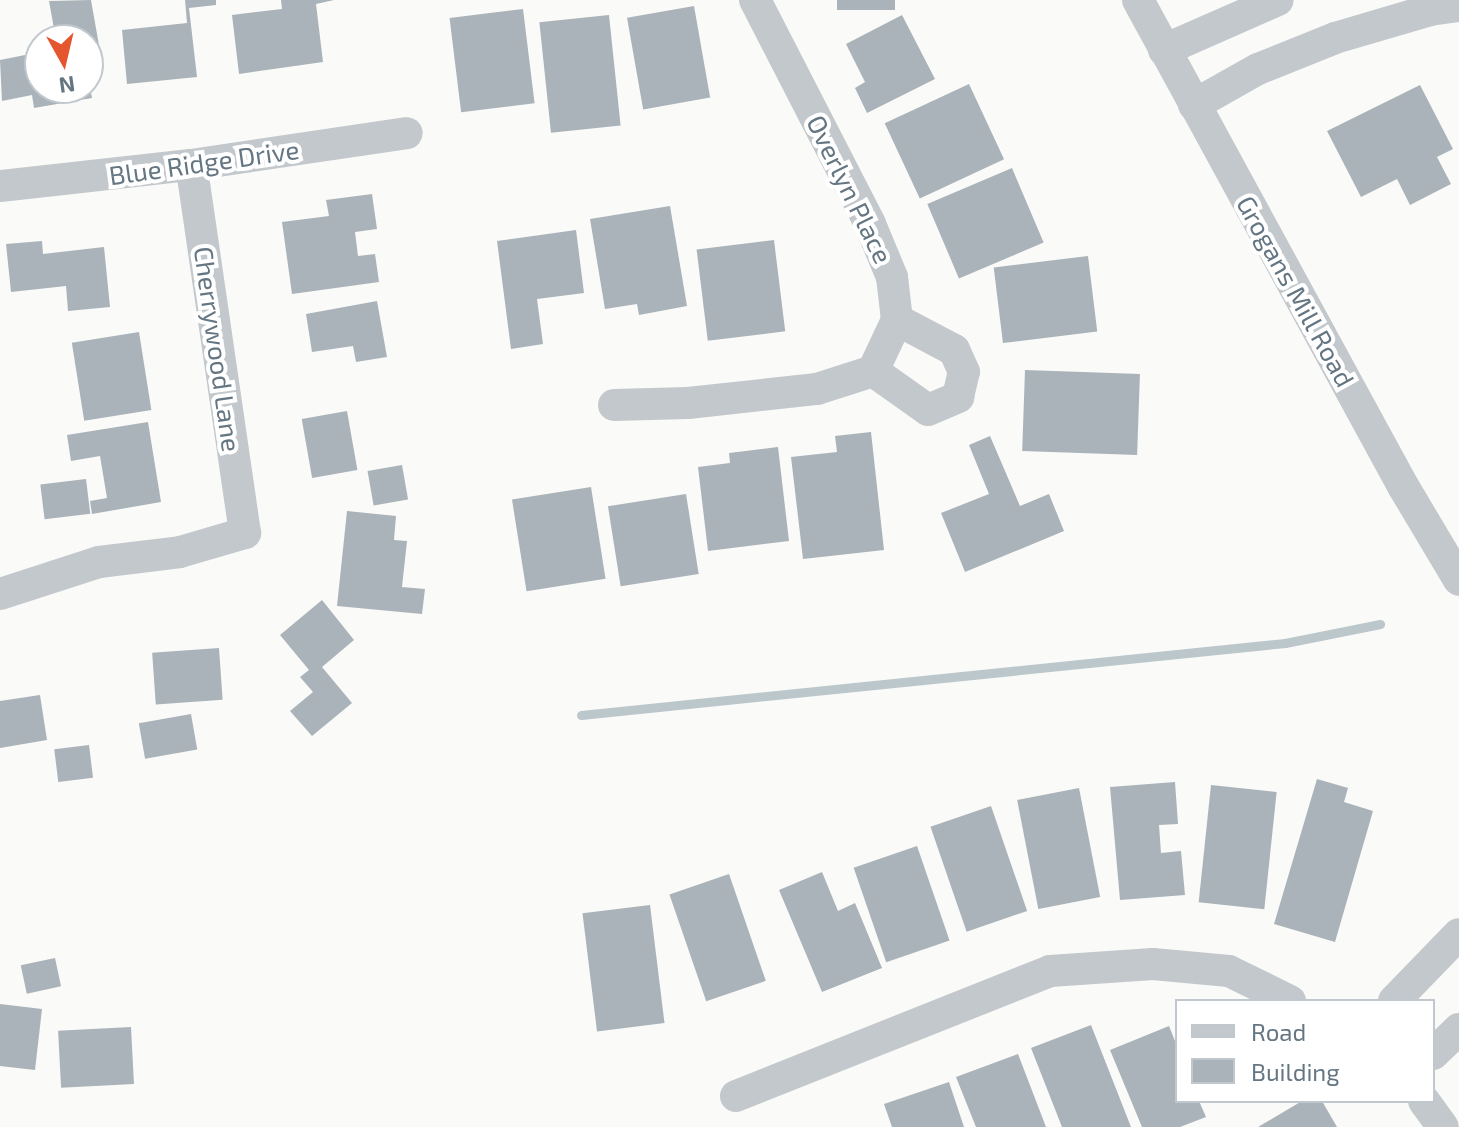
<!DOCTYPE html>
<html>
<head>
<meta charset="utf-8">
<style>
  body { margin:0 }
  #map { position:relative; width:1459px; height:1127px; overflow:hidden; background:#fafaf8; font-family:"Exo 2",sans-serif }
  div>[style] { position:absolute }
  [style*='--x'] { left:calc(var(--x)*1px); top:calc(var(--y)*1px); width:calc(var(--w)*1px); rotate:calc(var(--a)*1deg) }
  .stream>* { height:9px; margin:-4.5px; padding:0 4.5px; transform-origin:4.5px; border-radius:4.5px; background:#bbc7cb }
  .building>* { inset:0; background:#aab3b9; transform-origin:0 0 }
  .minor>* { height:32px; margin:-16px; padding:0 16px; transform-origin:16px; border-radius:16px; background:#c3c8cc }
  span { translate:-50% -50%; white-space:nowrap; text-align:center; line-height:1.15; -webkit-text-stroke:8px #fff; paint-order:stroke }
  .street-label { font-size:26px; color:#657683 }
  .legend { position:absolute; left:1175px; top:999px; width:260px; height:104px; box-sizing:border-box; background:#fff; border:2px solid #c1c8cd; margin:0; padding:10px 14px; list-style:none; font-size:24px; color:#657683 }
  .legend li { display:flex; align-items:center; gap:16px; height:40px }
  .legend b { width:40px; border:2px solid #c1c8cd }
  .north { position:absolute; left:24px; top:24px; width:80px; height:80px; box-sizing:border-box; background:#fff; border:2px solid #c1c8cd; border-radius:50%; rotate:172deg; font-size:22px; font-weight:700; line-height:32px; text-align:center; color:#657683 }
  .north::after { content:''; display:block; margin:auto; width:28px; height:36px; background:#e4572e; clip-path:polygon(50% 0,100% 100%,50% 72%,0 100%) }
</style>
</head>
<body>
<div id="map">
  <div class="stream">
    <i style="--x:581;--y:715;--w:708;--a:-5.84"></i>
    <i style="--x:1285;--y:643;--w:97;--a:-11.3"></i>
  </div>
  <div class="building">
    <i style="clip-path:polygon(91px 0,100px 51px,88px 54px,88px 40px,56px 40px,49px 1px)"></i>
    <i style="clip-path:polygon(185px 0,216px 0,216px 5px,189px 8px,197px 77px,127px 84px,122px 30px,187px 23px)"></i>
    <i style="clip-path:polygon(281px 0,334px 0,316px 4px,323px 62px,239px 74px,232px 15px,282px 9px)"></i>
    <i style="left:837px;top:0;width:58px;height:10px"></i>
    <i style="left:694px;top:6px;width:93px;height:68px;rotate:80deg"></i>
    <i style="left:523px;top:9px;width:95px;height:74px;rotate:83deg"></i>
    <i style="left:609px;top:15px;width:111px;height:70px;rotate:84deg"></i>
    <i style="clip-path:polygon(902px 15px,935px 79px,867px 113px,855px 88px,865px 82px,846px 44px)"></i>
    <i style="clip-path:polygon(40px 52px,40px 88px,90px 88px,92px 98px,34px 108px,32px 95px,2px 101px,0 60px)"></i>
    <i style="left:969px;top:84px;width:83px;height:93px;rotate:65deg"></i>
    <i style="clip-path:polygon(1420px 85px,1453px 149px,1437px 157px,1451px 184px,1410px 205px,1397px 179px,1361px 197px,1327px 131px)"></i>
    <i style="left:1012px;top:168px;width:81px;height:92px;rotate:67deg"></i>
    <i style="clip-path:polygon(372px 194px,377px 229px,355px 232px,358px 256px,375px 254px,379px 282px,292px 294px,282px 222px,329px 216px,326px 200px)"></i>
    <i style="clip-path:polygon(670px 206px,687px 306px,639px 315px,637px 304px,605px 309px,590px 219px)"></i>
    <i style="clip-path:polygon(576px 230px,584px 293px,537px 299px,543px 344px,511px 349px,497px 241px)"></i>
    <i style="left:774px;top:240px;width:92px;height:78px;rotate:83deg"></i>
    <i style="clip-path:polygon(42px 241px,43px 254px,104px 247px,110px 307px,68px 311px,66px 286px,11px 292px,6px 244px)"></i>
    <i style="left:1088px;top:256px;width:76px;height:95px;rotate:83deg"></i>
    <i style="clip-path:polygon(377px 301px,387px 357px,356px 362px,353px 346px,312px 352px,306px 314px)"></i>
    <i style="left:139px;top:332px;width:79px;height:68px;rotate:81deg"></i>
    <i style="left:1025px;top:370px;width:115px;height:81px;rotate:2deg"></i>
    <i style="left:347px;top:411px;width:60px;height:46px;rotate:80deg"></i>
    <i style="clip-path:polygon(148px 422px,161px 502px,92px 514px,90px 501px,107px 498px,100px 456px,71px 461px,67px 435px)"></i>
    <i style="clip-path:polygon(871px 432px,884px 550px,803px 559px,791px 457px,837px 452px,835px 436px)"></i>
    <i style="clip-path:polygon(990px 436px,1020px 506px,1049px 494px,1064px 531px,965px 572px,941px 513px,989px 494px,969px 445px)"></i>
    <i style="clip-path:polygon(778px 447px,789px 541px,708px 551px,698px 467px,730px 463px,729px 453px)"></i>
    <i style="left:402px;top:465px;width:35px;height:35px;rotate:80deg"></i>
    <i style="left:86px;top:479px;width:35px;height:46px;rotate:83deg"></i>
    <i style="left:591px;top:487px;width:93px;height:80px;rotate:81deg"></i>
    <i style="left:686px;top:494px;width:81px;height:79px;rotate:81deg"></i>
    <i style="clip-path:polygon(347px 511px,396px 516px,394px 540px,407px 541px,402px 587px,425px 589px,422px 614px,337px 606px)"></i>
    <i style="clip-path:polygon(322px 600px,354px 640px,322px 667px,352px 703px,312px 736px,290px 711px,313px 692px,300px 677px,309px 670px,280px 635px)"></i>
    <i style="left:219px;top:648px;width:52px;height:67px;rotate:86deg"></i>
    <i style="clip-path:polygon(40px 695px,47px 740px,0 748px,0 701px)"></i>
    <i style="left:191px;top:714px;width:36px;height:53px;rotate:80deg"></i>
    <i style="left:89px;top:745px;width:33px;height:35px;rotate:83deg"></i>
    <i style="clip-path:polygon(1317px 779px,1348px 788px,1344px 802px,1373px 811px,1335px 942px,1274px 924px)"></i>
    <i style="clip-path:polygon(1175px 782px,1178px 824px,1159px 825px,1161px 853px,1181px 851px,1185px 895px,1120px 900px,1110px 787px)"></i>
    <i style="left:1211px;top:785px;width:66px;height:118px;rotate:6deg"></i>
    <i style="left:1079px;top:788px;width:111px;height:63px;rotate:79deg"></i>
    <i style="left:991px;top:806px;width:111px;height:64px;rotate:71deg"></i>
    <i style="left:917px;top:846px;width:100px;height:67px;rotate:71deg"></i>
    <i style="clip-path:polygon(822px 872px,838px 911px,855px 903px,882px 968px,822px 992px,779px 890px)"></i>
    <i style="left:729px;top:874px;width:113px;height:63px;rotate:71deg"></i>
    <i style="left:650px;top:905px;width:119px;height:68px;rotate:83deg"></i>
    <i style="left:55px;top:958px;width:29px;height:35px;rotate:78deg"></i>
    <i style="clip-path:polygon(0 1004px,42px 1009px,35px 1070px,0 1066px)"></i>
    <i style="clip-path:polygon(1091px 1025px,1131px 1127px,1062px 1127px,1031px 1048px)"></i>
    <i style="clip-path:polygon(1169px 1026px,1177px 1046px,1177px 1101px,1199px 1101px,1206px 1117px,1180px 1127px,1142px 1127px,1110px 1050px)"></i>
    <i style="left:131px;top:1027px;width:57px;height:73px;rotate:87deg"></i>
    <i style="clip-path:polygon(1018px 1054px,1046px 1127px,976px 1127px,956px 1077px)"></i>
    <i style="clip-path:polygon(949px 1082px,964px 1127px,892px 1127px,884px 1104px)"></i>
    <i style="clip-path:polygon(1302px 1101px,1322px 1101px,1337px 1127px,1258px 1127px)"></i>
  </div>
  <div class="minor">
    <i style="--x:755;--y:0;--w:252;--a:62.8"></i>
    <i style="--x:870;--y:224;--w:57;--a:67.5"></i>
    <i style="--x:892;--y:277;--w:43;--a:83.4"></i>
    <i style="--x:1138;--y:0;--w:554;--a:61.4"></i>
    <i style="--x:1403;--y:486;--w:109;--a:59.2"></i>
    <i style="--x:1164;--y:50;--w:124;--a:-23.7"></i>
    <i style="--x:1194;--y:105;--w:73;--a:-29.4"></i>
    <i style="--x:1258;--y:69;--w:83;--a:-21.9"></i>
    <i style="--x:1335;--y:38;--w:99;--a:-16.4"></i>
    <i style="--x:1430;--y:10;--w:29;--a:-8"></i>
    <i style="--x:0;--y:186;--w:192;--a:-6.3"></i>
    <i style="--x:191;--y:165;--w:218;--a:-8.4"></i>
    <i style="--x:873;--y:371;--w:67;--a:35.3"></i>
    <i style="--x:928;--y:410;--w:33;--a:-23"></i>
    <i style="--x:958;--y:397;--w:26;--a:-77"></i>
    <i style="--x:964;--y:372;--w:24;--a:-114"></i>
    <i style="--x:954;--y:350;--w:64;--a:-152.2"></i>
    <i style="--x:614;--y:405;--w:74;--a:-1.5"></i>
    <i style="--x:688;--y:403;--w:130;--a:-6.2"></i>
    <i style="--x:817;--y:389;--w:59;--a:-17.8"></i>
    <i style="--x:873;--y:371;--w:56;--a:-64.8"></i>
    <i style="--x:0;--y:594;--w:104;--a:-17.9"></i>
    <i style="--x:99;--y:562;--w:82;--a:-7"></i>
    <i style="--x:180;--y:552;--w:68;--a:-16.3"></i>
    <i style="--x:245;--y:533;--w:372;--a:-98.3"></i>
    <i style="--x:1394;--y:1001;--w:93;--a:-45.9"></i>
    <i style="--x:1433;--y:1054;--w:36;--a:-44"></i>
    <i style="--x:736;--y:1096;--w:338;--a:-21.7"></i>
    <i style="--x:1050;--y:971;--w:103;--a:-3.9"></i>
    <i style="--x:1153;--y:964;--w:76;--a:5.3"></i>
    <i style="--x:1229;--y:971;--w:68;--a:26.2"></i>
    <i style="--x:1424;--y:1101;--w:32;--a:54"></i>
  </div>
  <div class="street-label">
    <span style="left:204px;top:162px;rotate:-8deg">Blue Ridge Drive</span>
    <span style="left:850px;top:189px;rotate:64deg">Overlyn Place</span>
    <span style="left:1296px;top:291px;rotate:61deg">Grogans Mill Road</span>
    <span style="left:218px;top:349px;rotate:82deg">Cherrywood Lane</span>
  </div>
  <ul class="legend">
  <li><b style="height:10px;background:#c3c8cc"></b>Road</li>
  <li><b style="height:22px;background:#aab3b9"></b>Building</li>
  </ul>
  <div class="north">N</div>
</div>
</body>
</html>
